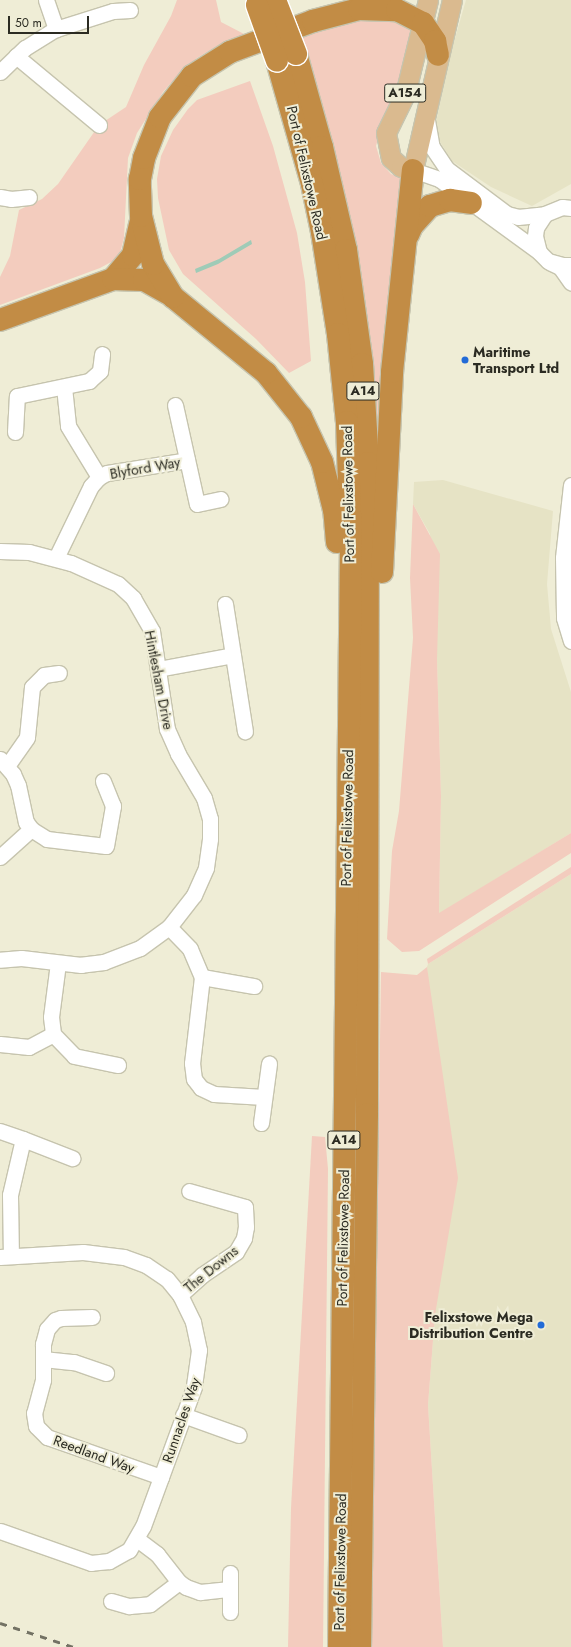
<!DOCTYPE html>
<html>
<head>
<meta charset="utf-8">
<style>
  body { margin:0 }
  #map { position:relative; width:571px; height:1647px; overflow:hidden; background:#efedd6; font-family:Jost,sans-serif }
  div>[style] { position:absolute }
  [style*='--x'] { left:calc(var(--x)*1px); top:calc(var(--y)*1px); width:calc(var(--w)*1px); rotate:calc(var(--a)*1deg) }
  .built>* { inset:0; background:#e6e3c5 }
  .green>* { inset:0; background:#f3ccbe }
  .water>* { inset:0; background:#9fcbb7 }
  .roads { filter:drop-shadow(1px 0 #c6c4ae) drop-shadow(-1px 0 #c6c4ae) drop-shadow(0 1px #c6c4ae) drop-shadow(0 -1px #c6c4ae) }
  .minor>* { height:15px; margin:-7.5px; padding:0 7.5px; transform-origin:7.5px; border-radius:7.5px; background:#fff }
  .major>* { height:19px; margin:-9.5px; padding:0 9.5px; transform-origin:9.5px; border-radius:9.5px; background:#daba8f }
  .highway>* { height:22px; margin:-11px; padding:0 11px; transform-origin:11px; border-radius:11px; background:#c28c45 }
  .rail>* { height:3px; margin-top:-1.5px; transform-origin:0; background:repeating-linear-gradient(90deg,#737264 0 7px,transparent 0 14px) }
  .bridges { filter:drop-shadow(1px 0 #fff) drop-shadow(-1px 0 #fff) drop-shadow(0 1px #fff) drop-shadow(0 -1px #fff) }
  .highway-bridge>* { height:22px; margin:-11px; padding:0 11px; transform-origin:11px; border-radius:11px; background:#c28c45 }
  .dots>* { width:11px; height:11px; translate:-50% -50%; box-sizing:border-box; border:2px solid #efedd6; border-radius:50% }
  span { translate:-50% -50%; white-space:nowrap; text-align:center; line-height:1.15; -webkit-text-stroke:4px #efedd6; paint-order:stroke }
  .shield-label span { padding:1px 3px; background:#efedd6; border:1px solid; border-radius:3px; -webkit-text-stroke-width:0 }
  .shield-label { font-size:13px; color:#2b2b22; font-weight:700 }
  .street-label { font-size:14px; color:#2b2b22 }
  .poi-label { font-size:14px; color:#2b2b22; font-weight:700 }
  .left { translate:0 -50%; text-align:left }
  .right { translate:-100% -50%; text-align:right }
  .scale { position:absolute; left:8px; top:16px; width:81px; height:18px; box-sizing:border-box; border:2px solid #2b2b22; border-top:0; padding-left:5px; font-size:12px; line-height:14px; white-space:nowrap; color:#2b2b22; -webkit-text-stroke:3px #efedd6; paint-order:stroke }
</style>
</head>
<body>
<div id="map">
  <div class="built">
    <i style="clip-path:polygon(466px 0,571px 0,571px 184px,532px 206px,491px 187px,452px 161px,434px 132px,449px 59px)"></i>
    <i style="clip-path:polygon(443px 480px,553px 511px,547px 584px,551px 629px,571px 692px,571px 833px,439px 914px,441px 796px,437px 659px,430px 534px,413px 504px,414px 482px)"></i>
    <i style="clip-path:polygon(571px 874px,571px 1647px,443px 1647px,428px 1405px,435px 1315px,427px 967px,428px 964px)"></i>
  </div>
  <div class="green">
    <i style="clip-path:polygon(177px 0,216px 0,221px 22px,246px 35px,222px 43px,197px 58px,176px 77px,163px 92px,137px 133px,128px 158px,124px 238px,120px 253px,113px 261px,100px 268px,0 305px,0 277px,10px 256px,19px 210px,42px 199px,58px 184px,99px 125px,126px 107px,144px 65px,171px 16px)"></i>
    <i style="clip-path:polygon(385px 16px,417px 28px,401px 89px,380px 131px,376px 146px,381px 163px,391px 174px,406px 180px,380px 379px,374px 507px,298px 35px,349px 19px)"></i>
    <i style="clip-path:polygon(250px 81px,273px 146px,297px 233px,305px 282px,311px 361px,289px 373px,256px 339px,183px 274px,169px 250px,158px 198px,157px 179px,161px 156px,173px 130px,188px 109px,197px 100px)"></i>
    <i style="clip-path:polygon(413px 504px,440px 554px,437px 659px,441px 796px,439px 913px,571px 833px,571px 853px,419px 951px,402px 952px,387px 939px,392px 851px,399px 811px,413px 638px,410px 578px)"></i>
    <i style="clip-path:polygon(571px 867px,571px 874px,428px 964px,427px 959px)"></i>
    <i style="clip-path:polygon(427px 967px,458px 1178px,435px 1315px,428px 1405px,443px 1647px,371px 1647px,381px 972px,417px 975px)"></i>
    <i style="clip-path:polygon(312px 1136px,325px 1137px,328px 1169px,323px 1647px,288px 1647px,291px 1508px)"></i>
  </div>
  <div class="water">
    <i style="clip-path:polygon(251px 240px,252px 244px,218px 264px,196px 273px,195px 269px,219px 259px)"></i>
  </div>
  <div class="roads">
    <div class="minor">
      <i style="--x:46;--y:0;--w:31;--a:71"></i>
      <i style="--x:16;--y:56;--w:108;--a:39.7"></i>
      <i style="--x:0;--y:72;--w:35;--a:-44"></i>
      <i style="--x:25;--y:48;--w:36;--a:-32"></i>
      <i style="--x:56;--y:29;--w:60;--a:-17.5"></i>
      <i style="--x:113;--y:11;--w:17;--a:-3"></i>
      <i style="--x:427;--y:120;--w:27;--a:80"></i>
      <i style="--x:432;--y:147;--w:27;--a:56"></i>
      <i style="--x:447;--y:169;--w:75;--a:36.9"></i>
      <i style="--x:507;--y:214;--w:11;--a:15"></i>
      <i style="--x:518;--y:217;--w:27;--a:-6"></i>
      <i style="--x:413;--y:170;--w:28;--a:19"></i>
      <i style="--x:439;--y:179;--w:124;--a:36.1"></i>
      <i style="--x:0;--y:197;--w:11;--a:10"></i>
      <i style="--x:11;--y:199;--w:18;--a:-6"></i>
      <i style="--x:571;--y:208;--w:9;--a:-174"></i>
      <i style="--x:562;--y:207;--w:18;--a:158"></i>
      <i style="--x:545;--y:214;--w:17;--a:123"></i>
      <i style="--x:536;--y:228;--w:8;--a:97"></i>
      <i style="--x:535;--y:236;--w:16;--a:76"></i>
      <i style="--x:539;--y:252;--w:13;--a:45"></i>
      <i style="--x:548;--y:261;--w:16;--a:15"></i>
      <i style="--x:563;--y:265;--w:8;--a:0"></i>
      <i style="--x:551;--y:263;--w:10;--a:24"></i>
      <i style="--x:560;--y:267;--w:19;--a:55"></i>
      <i style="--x:64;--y:387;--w:39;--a:84"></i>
      <i style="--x:68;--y:426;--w:60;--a:58.7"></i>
      <i style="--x:175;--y:405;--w:101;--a:77.5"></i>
      <i style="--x:197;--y:504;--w:24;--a:-12"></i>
      <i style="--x:15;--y:432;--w:36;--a:-87"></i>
      <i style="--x:17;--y:396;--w:74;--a:-11.8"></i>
      <i style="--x:89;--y:381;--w:15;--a:-42"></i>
      <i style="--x:100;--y:371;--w:17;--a:-83"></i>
      <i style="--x:571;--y:485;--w:73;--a:96.3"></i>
      <i style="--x:563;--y:558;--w:60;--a:89"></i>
      <i style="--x:564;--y:618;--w:24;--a:73"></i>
      <i style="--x:0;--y:551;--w:29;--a:2"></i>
      <i style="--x:29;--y:552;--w:43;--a:14.7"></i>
      <i style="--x:71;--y:563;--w:51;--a:24.1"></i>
      <i style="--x:118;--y:584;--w:21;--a:43"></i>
      <i style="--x:133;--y:598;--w:38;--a:60"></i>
      <i style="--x:152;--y:631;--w:99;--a:81.3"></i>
      <i style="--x:167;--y:729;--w:27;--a:66"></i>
      <i style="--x:178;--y:754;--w:51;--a:59.4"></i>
      <i style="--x:204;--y:798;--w:22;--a:74"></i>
      <i style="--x:210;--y:819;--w:20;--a:90"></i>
      <i style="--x:210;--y:839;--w:29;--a:98"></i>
      <i style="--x:206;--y:868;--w:30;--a:114"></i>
      <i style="--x:194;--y:895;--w:41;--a:128"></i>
      <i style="--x:169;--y:927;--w:36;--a:144"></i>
      <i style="--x:140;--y:948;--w:39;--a:159"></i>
      <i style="--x:104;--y:962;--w:23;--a:173"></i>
      <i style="--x:81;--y:965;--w:60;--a:-173.3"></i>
      <i style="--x:21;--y:958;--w:21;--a:175"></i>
      <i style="--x:56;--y:558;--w:80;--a:-64.1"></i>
      <i style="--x:91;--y:486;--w:12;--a:-48"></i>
      <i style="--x:99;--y:477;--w:9;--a:-27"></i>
      <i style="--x:107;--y:473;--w:81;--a:-9.2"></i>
      <i style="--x:225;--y:604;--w:129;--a:81.1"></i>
      <i style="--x:158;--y:669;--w:76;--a:-10.6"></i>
      <i style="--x:0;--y:759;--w:20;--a:49"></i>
      <i style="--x:13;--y:774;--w:12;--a:66"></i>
      <i style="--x:18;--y:785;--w:38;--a:78"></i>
      <i style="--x:26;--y:822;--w:9;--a:54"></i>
      <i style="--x:31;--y:829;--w:19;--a:32"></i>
      <i style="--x:47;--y:839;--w:59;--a:6.8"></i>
      <i style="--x:106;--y:846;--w:41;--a:-80.1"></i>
      <i style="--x:113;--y:806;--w:27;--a:-112"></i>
      <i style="--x:7;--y:766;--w:35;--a:-55"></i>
      <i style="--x:27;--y:737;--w:50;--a:-84.3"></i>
      <i style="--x:32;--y:687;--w:17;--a:-45"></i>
      <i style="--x:44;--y:675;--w:15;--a:-8"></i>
      <i style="--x:0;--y:857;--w:42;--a:-42.1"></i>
      <i style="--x:169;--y:927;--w:30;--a:46"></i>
      <i style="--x:190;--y:949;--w:30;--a:67"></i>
      <i style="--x:202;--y:977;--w:87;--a:96.6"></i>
      <i style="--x:192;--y:1063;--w:16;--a:83"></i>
      <i style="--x:194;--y:1079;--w:11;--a:52"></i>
      <i style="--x:201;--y:1088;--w:14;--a:25"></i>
      <i style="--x:214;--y:1094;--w:50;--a:3.4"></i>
      <i style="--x:58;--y:963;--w:54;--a:97.4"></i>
      <i style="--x:51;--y:1017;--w:17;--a:83"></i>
      <i style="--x:53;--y:1034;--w:30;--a:46"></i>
      <i style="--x:74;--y:1056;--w:45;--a:11.6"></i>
      <i style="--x:202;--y:977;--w:53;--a:9.8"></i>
      <i style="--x:0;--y:1044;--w:29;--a:6"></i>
      <i style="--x:29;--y:1047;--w:27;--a:-28"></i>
      <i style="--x:261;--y:1123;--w:60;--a:-82.3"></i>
      <i style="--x:0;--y:1131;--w:24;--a:19"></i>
      <i style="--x:23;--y:1139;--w:57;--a:103.1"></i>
      <i style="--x:10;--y:1195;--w:61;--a:89.1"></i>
      <i style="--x:23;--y:1139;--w:53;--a:21.2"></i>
      <i style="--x:0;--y:1257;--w:83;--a:-3.4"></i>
      <i style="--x:83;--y:1252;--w:41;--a:7"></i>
      <i style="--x:124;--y:1257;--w:23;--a:20"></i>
      <i style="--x:146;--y:1265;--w:25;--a:34"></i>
      <i style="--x:167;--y:1279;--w:21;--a:51"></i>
      <i style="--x:180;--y:1295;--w:30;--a:64"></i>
      <i style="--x:193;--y:1322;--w:29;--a:78"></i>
      <i style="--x:199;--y:1350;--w:37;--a:98"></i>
      <i style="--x:194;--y:1387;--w:148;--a:110.1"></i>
      <i style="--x:143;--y:1526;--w:28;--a:120"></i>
      <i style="--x:129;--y:1550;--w:23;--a:151"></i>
      <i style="--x:109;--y:1561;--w:18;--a:174"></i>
      <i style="--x:91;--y:1563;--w:96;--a:-160.6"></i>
      <i style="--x:180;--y:1295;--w:30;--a:-42"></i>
      <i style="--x:202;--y:1275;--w:41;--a:-34.1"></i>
      <i style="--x:236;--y:1252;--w:16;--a:-60"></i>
      <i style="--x:244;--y:1238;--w:11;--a:-80"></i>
      <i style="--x:246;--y:1227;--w:20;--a:-93"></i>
      <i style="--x:245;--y:1207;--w:58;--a:-164.1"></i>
      <i style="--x:92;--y:1317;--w:31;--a:178"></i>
      <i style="--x:61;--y:1318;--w:6;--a:162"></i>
      <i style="--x:55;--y:1320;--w:12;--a:132"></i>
      <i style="--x:47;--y:1329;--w:16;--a:105"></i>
      <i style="--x:43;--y:1344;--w:36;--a:90"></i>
      <i style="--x:43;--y:1380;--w:34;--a:105"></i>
      <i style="--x:34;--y:1413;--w:13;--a:81"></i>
      <i style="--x:36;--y:1426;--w:16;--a:45"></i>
      <i style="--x:47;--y:1437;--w:121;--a:19.3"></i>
      <i style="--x:43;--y:1359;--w:31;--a:6"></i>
      <i style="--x:74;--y:1362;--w:34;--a:19"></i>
      <i style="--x:183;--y:1415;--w:59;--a:19.7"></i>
      <i style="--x:137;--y:1539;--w:25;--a:37"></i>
      <i style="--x:157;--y:1554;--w:36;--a:52"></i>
      <i style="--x:179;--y:1582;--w:9;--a:36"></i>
      <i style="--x:186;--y:1587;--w:15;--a:20"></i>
      <i style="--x:200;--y:1592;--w:30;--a:-6"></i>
      <i style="--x:111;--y:1601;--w:19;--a:16"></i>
      <i style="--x:129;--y:1606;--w:21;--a:-5"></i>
      <i style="--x:150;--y:1604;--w:36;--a:-37"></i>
      <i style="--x:230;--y:1612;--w:39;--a:-90"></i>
    </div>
    <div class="major">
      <i style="--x:428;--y:0;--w:97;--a:103.7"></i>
      <i style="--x:405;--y:94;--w:43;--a:116"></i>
      <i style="--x:386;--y:133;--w:25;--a:79"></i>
      <i style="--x:391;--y:158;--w:13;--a:42"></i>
      <i style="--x:401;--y:167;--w:12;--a:14"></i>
      <i style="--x:413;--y:170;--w:174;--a:-77.1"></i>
    </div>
    <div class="highway">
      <i style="--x:296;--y:54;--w:97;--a:74.4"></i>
      <i style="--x:322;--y:147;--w:106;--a:76.9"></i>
      <i style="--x:346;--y:250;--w:115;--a:82"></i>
      <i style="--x:362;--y:364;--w:99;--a:86.5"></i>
      <i style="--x:368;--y:463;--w:651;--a:90.09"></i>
      <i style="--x:367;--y:1114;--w:533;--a:90.75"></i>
      <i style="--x:277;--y:61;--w:128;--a:74.1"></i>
      <i style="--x:312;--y:184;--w:49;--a:78.2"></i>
      <i style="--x:322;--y:232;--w:103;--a:81.1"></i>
      <i style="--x:338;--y:334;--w:88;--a:84.2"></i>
      <i style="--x:347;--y:422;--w:120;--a:88.1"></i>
      <i style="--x:351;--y:542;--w:1105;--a:90.62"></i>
      <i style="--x:408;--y:235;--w:10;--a:-66"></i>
      <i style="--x:412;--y:226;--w:27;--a:-48"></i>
      <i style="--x:430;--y:206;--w:21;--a:-17"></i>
      <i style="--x:450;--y:200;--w:21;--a:8"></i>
      <i style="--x:113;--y:279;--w:31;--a:-50"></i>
      <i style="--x:133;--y:255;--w:32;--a:-77"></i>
      <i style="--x:0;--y:320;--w:120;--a:-19.9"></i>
      <i style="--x:113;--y:279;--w:31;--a:2"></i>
      <i style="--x:144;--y:280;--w:31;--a:29"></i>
      <i style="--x:337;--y:542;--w:32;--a:-95"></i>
      <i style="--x:334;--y:510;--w:49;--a:-104"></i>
      <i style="--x:322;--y:462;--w:50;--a:-115"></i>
      <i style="--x:301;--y:417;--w:56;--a:-128.5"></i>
      <i style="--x:266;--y:373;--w:120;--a:-140.7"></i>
      <i style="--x:173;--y:297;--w:39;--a:-121"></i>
      <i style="--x:153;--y:264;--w:49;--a:-104"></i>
      <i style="--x:141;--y:216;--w:37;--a:-92"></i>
      <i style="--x:140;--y:179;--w:21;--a:-79"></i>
      <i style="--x:144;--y:158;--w:44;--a:-68.7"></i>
      <i style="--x:160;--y:117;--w:52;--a:-52"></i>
      <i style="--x:192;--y:76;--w:45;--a:-32.3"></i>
      <i style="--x:230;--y:52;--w:89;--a:-20.5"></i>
      <i style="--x:313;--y:21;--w:48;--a:-14.6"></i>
      <i style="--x:359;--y:9;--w:38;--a:2"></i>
      <i style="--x:397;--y:10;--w:29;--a:27"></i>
      <i style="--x:423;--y:23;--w:22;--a:56"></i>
      <i style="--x:435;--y:41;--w:14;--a:78"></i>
      <i style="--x:382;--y:572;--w:200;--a:-87.1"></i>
      <i style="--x:392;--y:372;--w:203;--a:-84.1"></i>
    </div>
  </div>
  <div class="rail">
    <i style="--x:0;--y:1623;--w:78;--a:18"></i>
  </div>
  <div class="bridges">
    <div class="highway-bridge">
      <i style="--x:275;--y:0;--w:58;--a:68.7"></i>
      <i style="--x:257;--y:5;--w:59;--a:70.3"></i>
    </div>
  </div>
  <div class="dots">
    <i style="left:465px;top:360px;background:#226bd7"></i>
    <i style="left:541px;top:1325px;background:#226bd7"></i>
  </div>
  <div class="shield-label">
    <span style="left:405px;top:93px">A154</span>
    <span style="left:363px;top:391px">A14</span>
    <span style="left:344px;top:1140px">A14</span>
  </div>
  <div class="street-label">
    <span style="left:307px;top:173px;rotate:77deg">Port of Felixstowe Road</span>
    <span style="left:145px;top:468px;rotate:-10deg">Blyford Way</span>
    <span style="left:348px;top:494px;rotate:-91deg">Port of Felixstowe Road</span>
    <span style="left:159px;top:680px;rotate:79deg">Hintlesham Drive</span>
    <span style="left:347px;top:818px;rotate:-89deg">Port of Felixstowe Road</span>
    <span style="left:343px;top:1238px;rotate:-89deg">Port of Felixstowe Road</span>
    <span style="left:211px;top:1269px;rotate:-39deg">The Downs</span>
    <span style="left:181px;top:1420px;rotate:-71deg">Runnacles Way</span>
    <span style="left:94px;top:1454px;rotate:20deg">Reedland Way</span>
    <span style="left:340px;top:1562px;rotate:-89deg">Port of Felixstowe Road</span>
  </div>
  <div class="poi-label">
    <span class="left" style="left:473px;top:360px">Maritime<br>Transport Ltd</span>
    <span class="right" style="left:533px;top:1325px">Felixstowe Mega<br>Distribution Centre</span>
  </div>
  <div class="scale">50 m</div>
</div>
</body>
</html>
